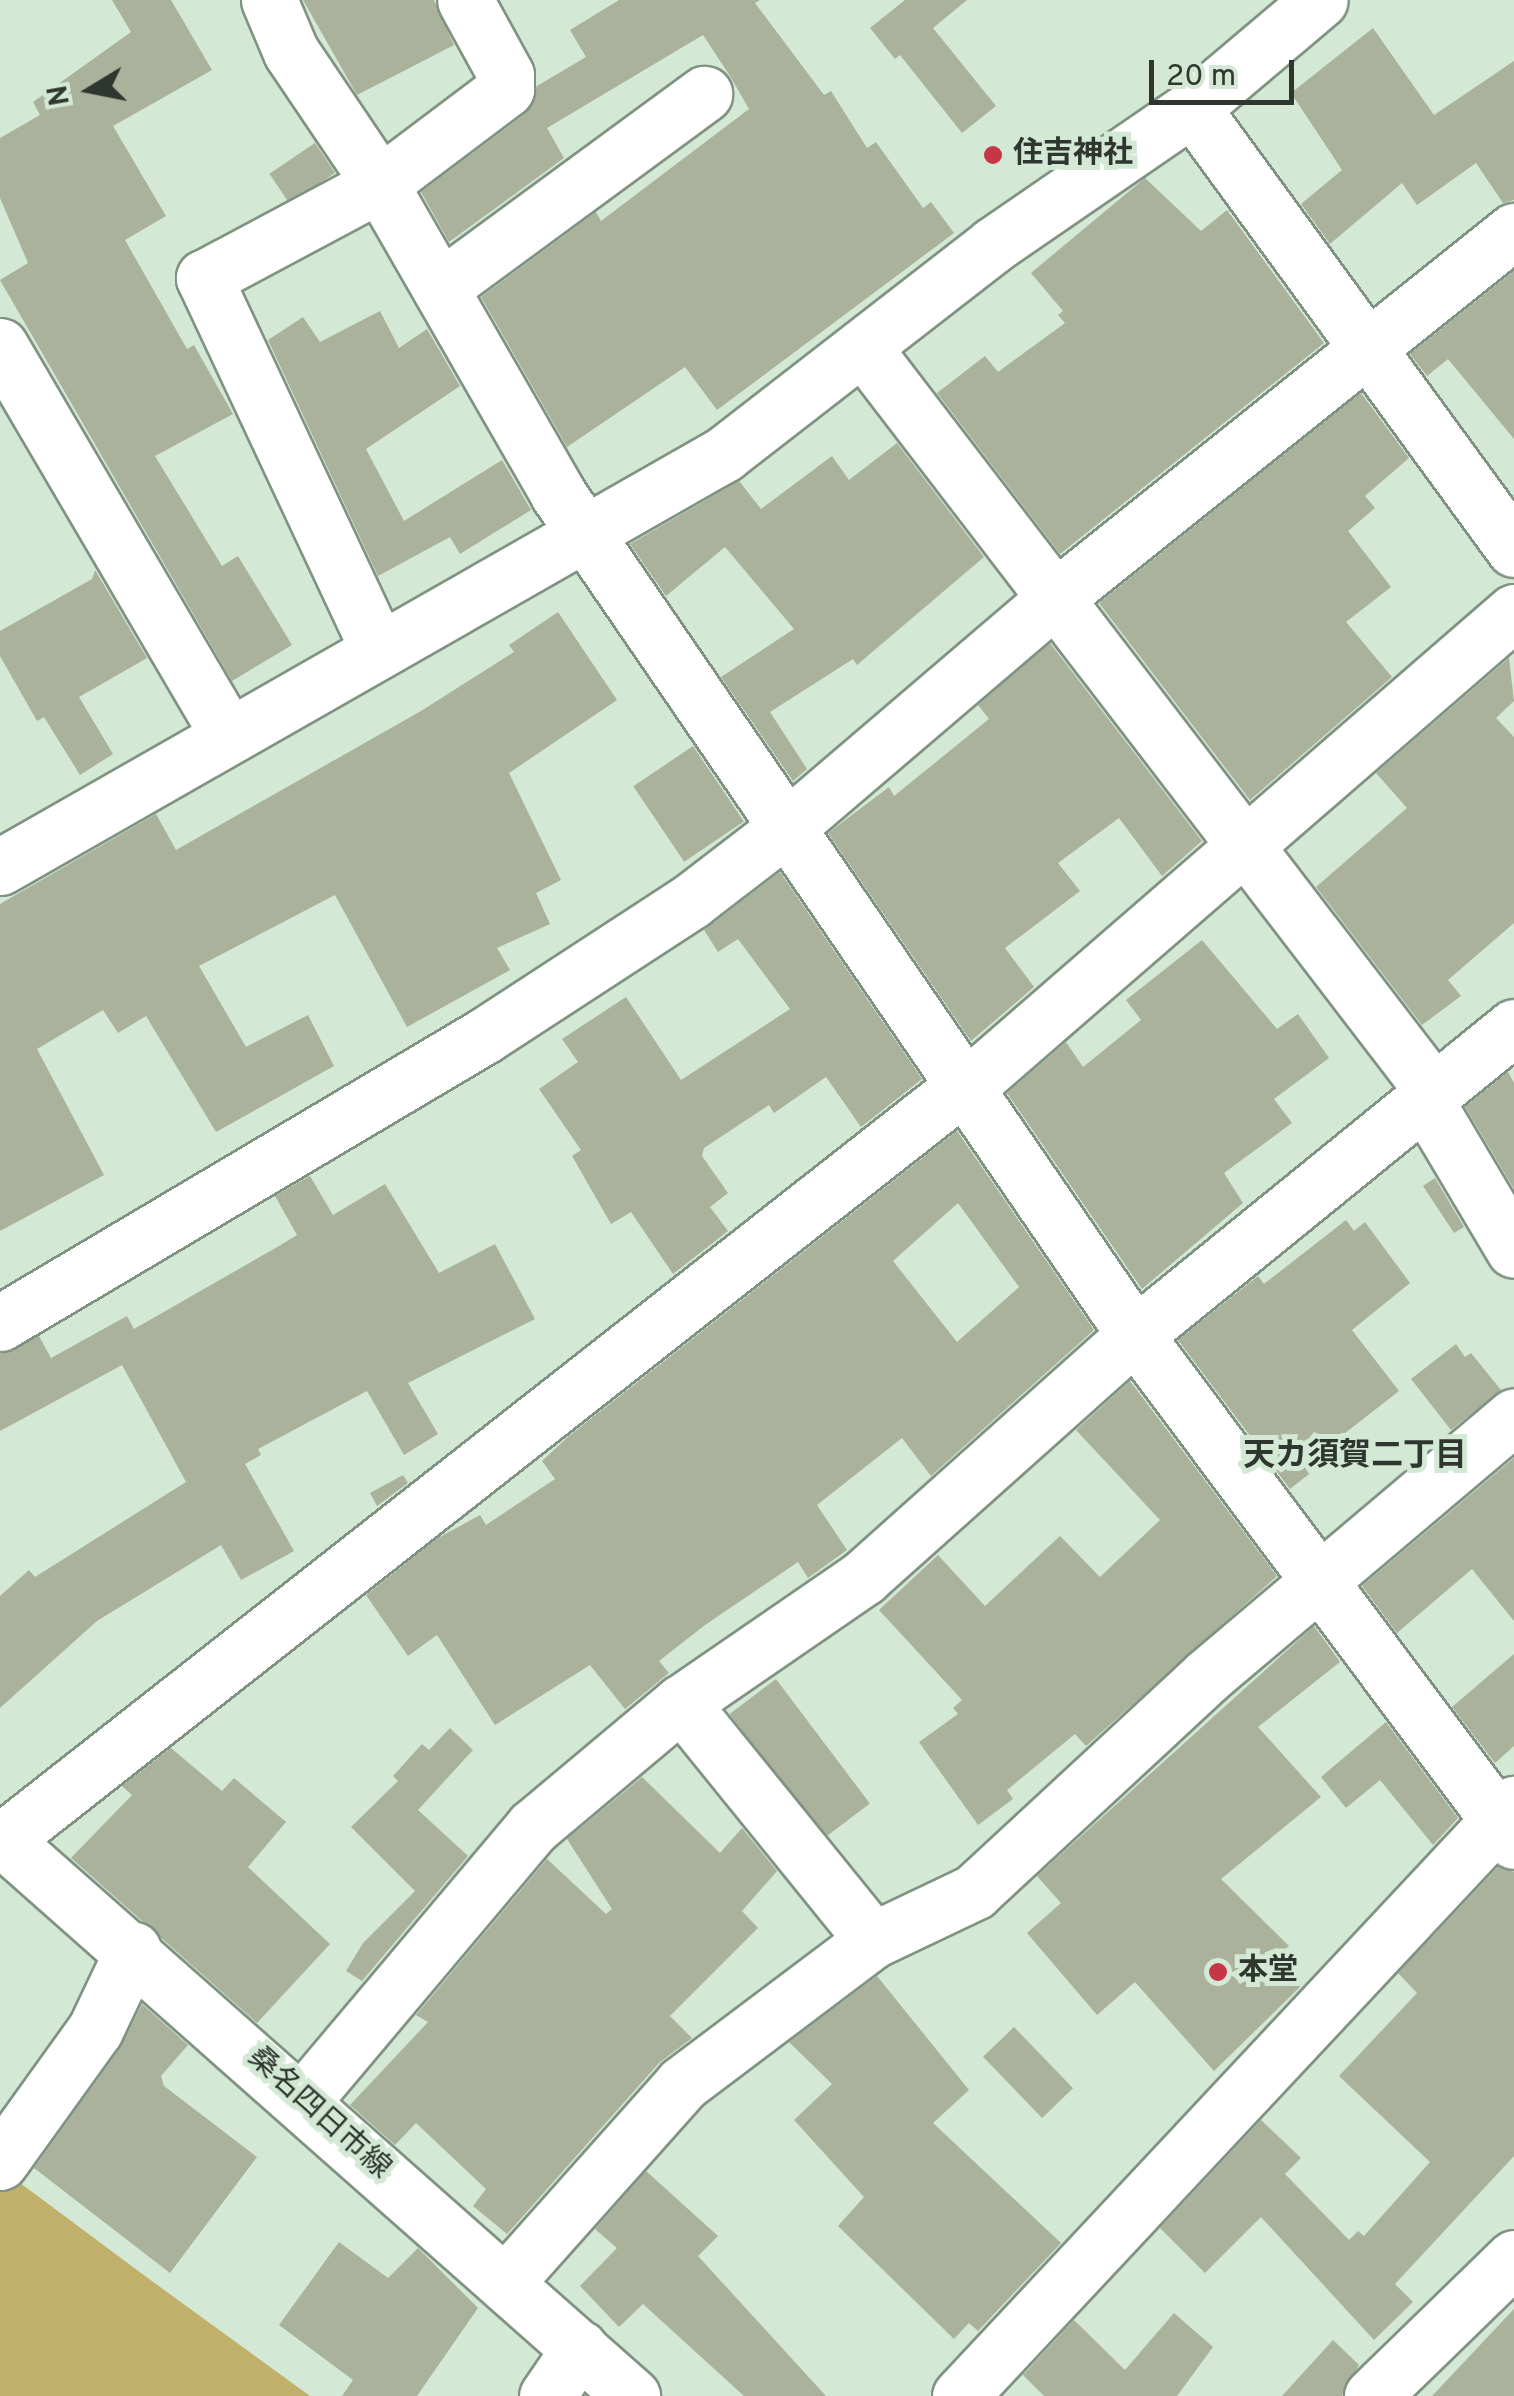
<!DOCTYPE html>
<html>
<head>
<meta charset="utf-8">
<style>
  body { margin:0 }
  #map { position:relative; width:1514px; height:2396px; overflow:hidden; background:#d3e8d5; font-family:Overpass,"Noto Sans JP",sans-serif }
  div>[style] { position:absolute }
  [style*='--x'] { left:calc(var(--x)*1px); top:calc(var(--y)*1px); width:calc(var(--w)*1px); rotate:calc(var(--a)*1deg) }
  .green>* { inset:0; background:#c1b06a }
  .building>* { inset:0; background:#aab29b; transform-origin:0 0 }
  .roads { filter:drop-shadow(2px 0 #809382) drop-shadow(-2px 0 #809382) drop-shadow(0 2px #809382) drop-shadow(0 -2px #809382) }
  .minor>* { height:55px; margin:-27.5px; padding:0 27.5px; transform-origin:27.5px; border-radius:27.5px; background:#fff }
  .secondary>* { height:55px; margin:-27.5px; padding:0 27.5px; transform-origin:27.5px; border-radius:27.5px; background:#fff }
  .dots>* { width:28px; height:28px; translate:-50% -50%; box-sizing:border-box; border:5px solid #d3e8d5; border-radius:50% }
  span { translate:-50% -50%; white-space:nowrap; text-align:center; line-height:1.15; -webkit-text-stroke:10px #d3e8d5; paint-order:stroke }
  .poi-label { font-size:30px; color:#2e362f; font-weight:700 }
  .left { translate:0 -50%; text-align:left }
  .street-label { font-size:30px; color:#2e362f }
  .neighbourhood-label { font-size:32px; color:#2e362f; font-weight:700 }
  .north { position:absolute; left:40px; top:40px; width:100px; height:100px; -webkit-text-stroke:8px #d3e8d5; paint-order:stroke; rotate:260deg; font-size:28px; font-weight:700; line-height:40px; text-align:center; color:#2e362f }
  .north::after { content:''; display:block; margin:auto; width:35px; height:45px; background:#2e362f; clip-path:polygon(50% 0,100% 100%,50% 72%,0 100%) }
  .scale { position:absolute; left:1149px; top:60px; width:145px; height:45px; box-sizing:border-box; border:5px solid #2e362f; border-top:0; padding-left:12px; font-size:30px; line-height:35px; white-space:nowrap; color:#2e362f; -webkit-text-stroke:8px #d3e8d5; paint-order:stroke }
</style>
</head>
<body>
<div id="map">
  <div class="green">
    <i style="clip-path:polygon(8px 2174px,145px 2276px,310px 2396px,0 2396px,0 2186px)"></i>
  </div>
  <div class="building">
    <i style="clip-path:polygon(112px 0,171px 0,212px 70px,113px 126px,166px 216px,125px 240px,187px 349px,194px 345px,233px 414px,155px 456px,222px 566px,238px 556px,292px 645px,232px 681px,0 280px,28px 263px,0 198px,0 138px,40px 115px,33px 102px,131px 32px)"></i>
    <i style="clip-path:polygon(303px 0,434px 0,454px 45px,357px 95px)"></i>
    <i style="clip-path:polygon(619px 0,760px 0,755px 3px,824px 95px,831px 91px,867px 148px,876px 142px,923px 208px,931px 202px,954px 233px,717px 410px,685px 367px,567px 447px,481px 297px,596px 212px,601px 221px,749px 109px,730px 76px,703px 35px,547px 128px,564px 158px,449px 242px,421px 192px,525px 114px,537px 86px,586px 57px,570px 30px)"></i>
    <i style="clip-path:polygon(905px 0,967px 0,933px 28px,996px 106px,962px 133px,900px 55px,895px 59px,870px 28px)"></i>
    <i style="clip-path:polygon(1373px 28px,1434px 115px,1514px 61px,1514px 200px,1503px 203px,1476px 163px,1417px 205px,1402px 183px,1330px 244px,1301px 204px,1342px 170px,1291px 93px)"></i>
    <i style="left:315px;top:143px;width:36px;height:55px;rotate:56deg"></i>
    <i style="clip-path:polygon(1145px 178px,1201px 231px,1227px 210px,1324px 343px,1060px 554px,937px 393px,985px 356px,998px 372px,1065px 323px,1058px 315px,1063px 311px,1031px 273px)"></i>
    <i style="clip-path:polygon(1514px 271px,1514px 439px,1448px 359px,1427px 376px,1410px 354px)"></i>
    <i style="clip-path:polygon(380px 311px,399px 348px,427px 329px,460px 386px,366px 449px,404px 521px,502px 460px,531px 510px,460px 554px,450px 537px,378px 576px,268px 340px,303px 317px,320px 342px)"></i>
    <i style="clip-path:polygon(1361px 393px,1409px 458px,1365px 496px,1375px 508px,1348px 531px,1391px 587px,1346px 622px,1392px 677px,1250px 800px,1099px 603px)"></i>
    <i style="clip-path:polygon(897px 443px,984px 557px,857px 665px,853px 659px,770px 712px,807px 769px,793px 781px,721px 677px,794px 629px,725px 547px,666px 596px,630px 544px,739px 481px,761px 509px,832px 456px,849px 480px)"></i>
    <i style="clip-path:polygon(95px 570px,147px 658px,79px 697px,113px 754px,80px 775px,44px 717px,37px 721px,0 656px,0 631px,92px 579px)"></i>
    <i style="clip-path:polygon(558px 612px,617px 700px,509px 773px,561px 880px,536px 893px,550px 924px,497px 948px,510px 970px,407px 1027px,335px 895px,199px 966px,246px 1047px,308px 1015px,334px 1066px,216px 1132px,146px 1016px,118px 1033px,103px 1010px,37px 1049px,104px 1175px,0 1231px,0 904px,156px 814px,176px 850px,421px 711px,514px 652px,509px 645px)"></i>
    <i style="clip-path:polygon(1050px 643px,1202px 841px,1162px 876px,1119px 818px,1058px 863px,1080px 891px,1005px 948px,1034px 987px,971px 1041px,828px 833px,889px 787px,894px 796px,989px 719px,978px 705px)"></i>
    <i style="clip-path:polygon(1509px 658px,1514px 701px,1496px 718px,1514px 737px,1514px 923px,1448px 980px,1461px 996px,1422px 1025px,1316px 887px,1407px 808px,1376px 773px)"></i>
    <i style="left:693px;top:746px;width:91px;height:72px;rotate:56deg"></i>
    <i style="clip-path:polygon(780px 872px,922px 1079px,861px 1127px,826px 1077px,774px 1113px,769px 1105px,704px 1148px,702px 1156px,728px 1193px,710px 1207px,728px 1231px,673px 1274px,631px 1212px,611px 1224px,572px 1156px,581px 1150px,539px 1089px,578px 1062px,562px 1039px,626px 997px,681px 1080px,790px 1009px,738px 939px,718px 952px,704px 930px)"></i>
    <i style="clip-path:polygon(1202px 940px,1277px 1029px,1298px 1014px,1329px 1058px,1274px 1099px,1292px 1123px,1224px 1173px,1243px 1203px,1142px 1289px,1007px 1093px,1066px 1042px,1083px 1067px,1141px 1020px,1126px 1000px)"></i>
    <i style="clip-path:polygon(1508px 1072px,1514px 1083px,1514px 1189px,1465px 1107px)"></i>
    <i style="clip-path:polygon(evenodd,957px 1131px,1094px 1330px,931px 1476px,902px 1438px,817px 1505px,847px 1550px,808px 1578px,798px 1562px,705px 1625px,659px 1661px,669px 1673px,625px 1709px,590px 1665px,495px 1725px,437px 1635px,408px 1656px,366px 1595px,438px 1538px,480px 1515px,486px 1525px,555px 1479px,542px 1461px,569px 1436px,957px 1131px,958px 1203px,1019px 1287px,957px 1342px,893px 1261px,958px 1203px)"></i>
    <i style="clip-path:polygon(310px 1176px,333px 1215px,385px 1184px,439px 1273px,495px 1244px,535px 1319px,408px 1383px,438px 1434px,404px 1455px,367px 1391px,258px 1449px,261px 1455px,245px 1464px,294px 1551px,241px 1580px,221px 1545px,97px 1621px,0 1708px,0 1596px,29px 1570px,35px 1577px,186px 1482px,122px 1365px,0 1431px,0 1354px,39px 1336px,51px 1358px,127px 1316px,134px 1329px,279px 1246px,297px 1235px,275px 1196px)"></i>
    <i style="clip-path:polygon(1435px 1178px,1464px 1227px,1454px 1233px,1423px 1186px)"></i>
    <i style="clip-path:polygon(1346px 1220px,1354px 1231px,1365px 1222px,1410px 1283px,1352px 1330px,1399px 1391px,1326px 1448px,1332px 1456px,1290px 1489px,1178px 1340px,1258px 1276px,1264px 1284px)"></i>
    <i style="clip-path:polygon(1456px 1344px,1465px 1357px,1471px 1353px,1501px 1390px,1451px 1430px,1411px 1379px)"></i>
    <i style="clip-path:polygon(1130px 1381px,1277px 1576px,1086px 1746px,1075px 1734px,1007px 1790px,1013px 1799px,978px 1825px,919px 1742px,958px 1714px,953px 1708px,962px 1700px,879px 1610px,938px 1555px,985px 1606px,1060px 1536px,1100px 1577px,1160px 1520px,1076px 1430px)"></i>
    <i style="clip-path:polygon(1514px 1458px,1514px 1621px,1472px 1569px,1397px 1633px,1362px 1586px)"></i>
    <i style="clip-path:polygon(403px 1475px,408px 1483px,377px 1506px,370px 1493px)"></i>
    <i style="clip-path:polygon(1314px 1626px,1340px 1662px,1258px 1727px,1321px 1797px,1221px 1879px,1289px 1946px,1275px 1959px,1301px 1986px,1214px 2071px,1135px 1982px,1097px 2015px,1027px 1933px,1061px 1903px,1037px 1876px)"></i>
    <i style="clip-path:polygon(1514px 1654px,1514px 1746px,1495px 1763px,1452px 1707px)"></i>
    <i style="left:776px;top:1679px;width:156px;height:58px;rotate:53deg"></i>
    <i style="clip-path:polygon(1386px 1722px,1458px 1818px,1433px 1845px,1380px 1780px,1346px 1808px,1321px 1777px)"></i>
    <i style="clip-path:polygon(450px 1728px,473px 1750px,418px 1810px,468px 1856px,362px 1981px,346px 1971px,363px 1943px,415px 1891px,351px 1827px,398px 1781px,393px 1776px,422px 1744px,429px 1750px)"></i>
    <i style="clip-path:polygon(171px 1748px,222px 1791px,234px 1778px,286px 1822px,248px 1867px,330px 1944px,257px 2023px,71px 1858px,132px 1795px,122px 1786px)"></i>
    <i style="clip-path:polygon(642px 1777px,720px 1853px,742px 1828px,777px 1871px,742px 1911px,758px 1928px,670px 2016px,692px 2038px,659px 2063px,507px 2234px,473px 2206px,486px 2189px,416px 2123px,395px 2145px,350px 2105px,428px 2022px,416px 2015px,547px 1859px,606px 1914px,612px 1909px,567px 1839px)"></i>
    <i style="clip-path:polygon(1498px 1867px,1514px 1872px,1514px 2156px,1395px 2284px,1413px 2302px,1374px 2340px,1261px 2217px,1205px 2273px,1160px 2228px,1261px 2120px,1301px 2158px,1285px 2174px,1349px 2240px,1358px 2231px,1364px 2236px,1430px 2162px,1339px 2076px,1417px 1993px,1398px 1973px)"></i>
    <i style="clip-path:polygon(877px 1976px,969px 2090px,933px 2123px,1061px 2243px,978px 2331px,969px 2323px,954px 2339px,838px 2226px,864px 2197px,794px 2120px,832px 2084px,789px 2042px)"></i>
    <i style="clip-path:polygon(142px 2004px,188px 2045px,161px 2076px,164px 2086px,257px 2157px,170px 2273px,34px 2168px,120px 2048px)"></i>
    <i style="left:1014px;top:2027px;width:85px;height:43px;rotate:46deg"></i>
    <i style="clip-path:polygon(646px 2171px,718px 2236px,698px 2256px,826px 2396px,744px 2396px,643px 2304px,619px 2327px,580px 2286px,617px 2248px,595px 2229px)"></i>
    <i style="clip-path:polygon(339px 2242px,388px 2278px,418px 2248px,478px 2308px,417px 2396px,342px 2396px,353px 2380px,279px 2325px)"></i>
    <i style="clip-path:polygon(1514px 2309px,1514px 2396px,1432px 2396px)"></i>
    <i style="clip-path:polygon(1174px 2313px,1213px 2347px,1177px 2396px,1044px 2396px,1023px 2375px,1074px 2320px,1125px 2370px)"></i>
    <i style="clip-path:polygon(1333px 2340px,1359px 2365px,1342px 2396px,1282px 2396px)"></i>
  </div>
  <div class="roads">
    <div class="minor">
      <i style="--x:269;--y:0;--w:56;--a:67.1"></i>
      <i style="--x:291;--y:52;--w:159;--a:56"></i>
      <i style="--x:380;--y:184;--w:357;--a:60.1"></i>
      <i style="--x:558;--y:494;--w:1020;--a:55.55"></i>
      <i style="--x:1135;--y:1335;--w:632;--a:53.17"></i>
      <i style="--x:1192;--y:108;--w:546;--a:53.86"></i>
      <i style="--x:440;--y:288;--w:328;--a:-36.3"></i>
      <i style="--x:0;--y:346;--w:451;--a:59.6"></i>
      <i style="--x:864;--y:349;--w:936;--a:52.51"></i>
      <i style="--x:377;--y:647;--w:408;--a:-115.1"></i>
      <i style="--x:204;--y:278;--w:200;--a:-28.1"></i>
      <i style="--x:380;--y:184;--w:158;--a:-37"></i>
      <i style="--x:506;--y:89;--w:14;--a:-90"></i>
      <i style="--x:506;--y:75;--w:85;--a:-118.7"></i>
      <i style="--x:0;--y:867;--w:834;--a:-29.7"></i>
      <i style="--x:724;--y:454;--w:341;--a:-37.8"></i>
      <i style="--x:993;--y:245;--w:242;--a:-34.5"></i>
      <i style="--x:1192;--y:108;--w:167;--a:-40.2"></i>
      <i style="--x:968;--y:1096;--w:20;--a:-63"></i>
      <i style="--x:977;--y:1078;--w:711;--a:-40.95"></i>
      <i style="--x:1425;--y:1100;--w:174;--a:59.3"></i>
      <i style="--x:0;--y:1323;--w:563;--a:-30.67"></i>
      <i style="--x:484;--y:1036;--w:247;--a:-33.1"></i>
      <i style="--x:691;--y:901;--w:118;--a:-37.5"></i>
      <i style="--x:785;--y:829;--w:354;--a:-40.5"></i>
      <i style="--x:1054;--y:599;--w:589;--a:-38.66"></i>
      <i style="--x:681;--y:1703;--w:305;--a:51"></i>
      <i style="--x:3;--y:1840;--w:1218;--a:-38.13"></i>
      <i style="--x:303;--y:2100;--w:357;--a:-49.9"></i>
      <i style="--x:533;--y:1827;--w:193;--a:-40"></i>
      <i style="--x:681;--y:1703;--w:222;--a:-34.5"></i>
      <i style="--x:864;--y:1577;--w:363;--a:-41.8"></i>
      <i style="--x:1135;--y:1335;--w:488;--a:-39.1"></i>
      <i style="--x:0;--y:2162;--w:163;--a:-54.3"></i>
      <i style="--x:95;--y:2030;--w:89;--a:-64.6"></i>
      <i style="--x:505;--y:2283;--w:266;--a:-48.3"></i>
      <i style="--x:682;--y:2084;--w:239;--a:-37"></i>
      <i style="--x:873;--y:1940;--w:112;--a:-25.4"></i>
      <i style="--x:974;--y:1892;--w:318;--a:-42.8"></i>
      <i style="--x:1207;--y:1676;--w:402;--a:-40.2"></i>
      <i style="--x:547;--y:2396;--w:58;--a:-55.5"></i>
      <i style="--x:960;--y:2396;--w:811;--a:-46.9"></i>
      <i style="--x:1372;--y:2396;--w:198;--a:-44.2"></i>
    </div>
    <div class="secondary">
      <i style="--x:0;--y:1837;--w:844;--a:41.49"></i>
    </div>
  </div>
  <div class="dots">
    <i style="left:993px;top:155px;background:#c73645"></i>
    <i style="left:1218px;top:1972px;background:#c73645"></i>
  </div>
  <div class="poi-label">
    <span class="left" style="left:1013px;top:155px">住吉神社</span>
    <span class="left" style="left:1238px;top:1972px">本堂</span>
  </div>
  <div class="street-label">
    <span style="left:318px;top:2114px;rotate:42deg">桑名四日市線</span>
  </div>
  <div class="neighbourhood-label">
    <span style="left:1355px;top:1457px">天カ須賀二丁目</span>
  </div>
  <div class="north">N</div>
  <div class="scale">20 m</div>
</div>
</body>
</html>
